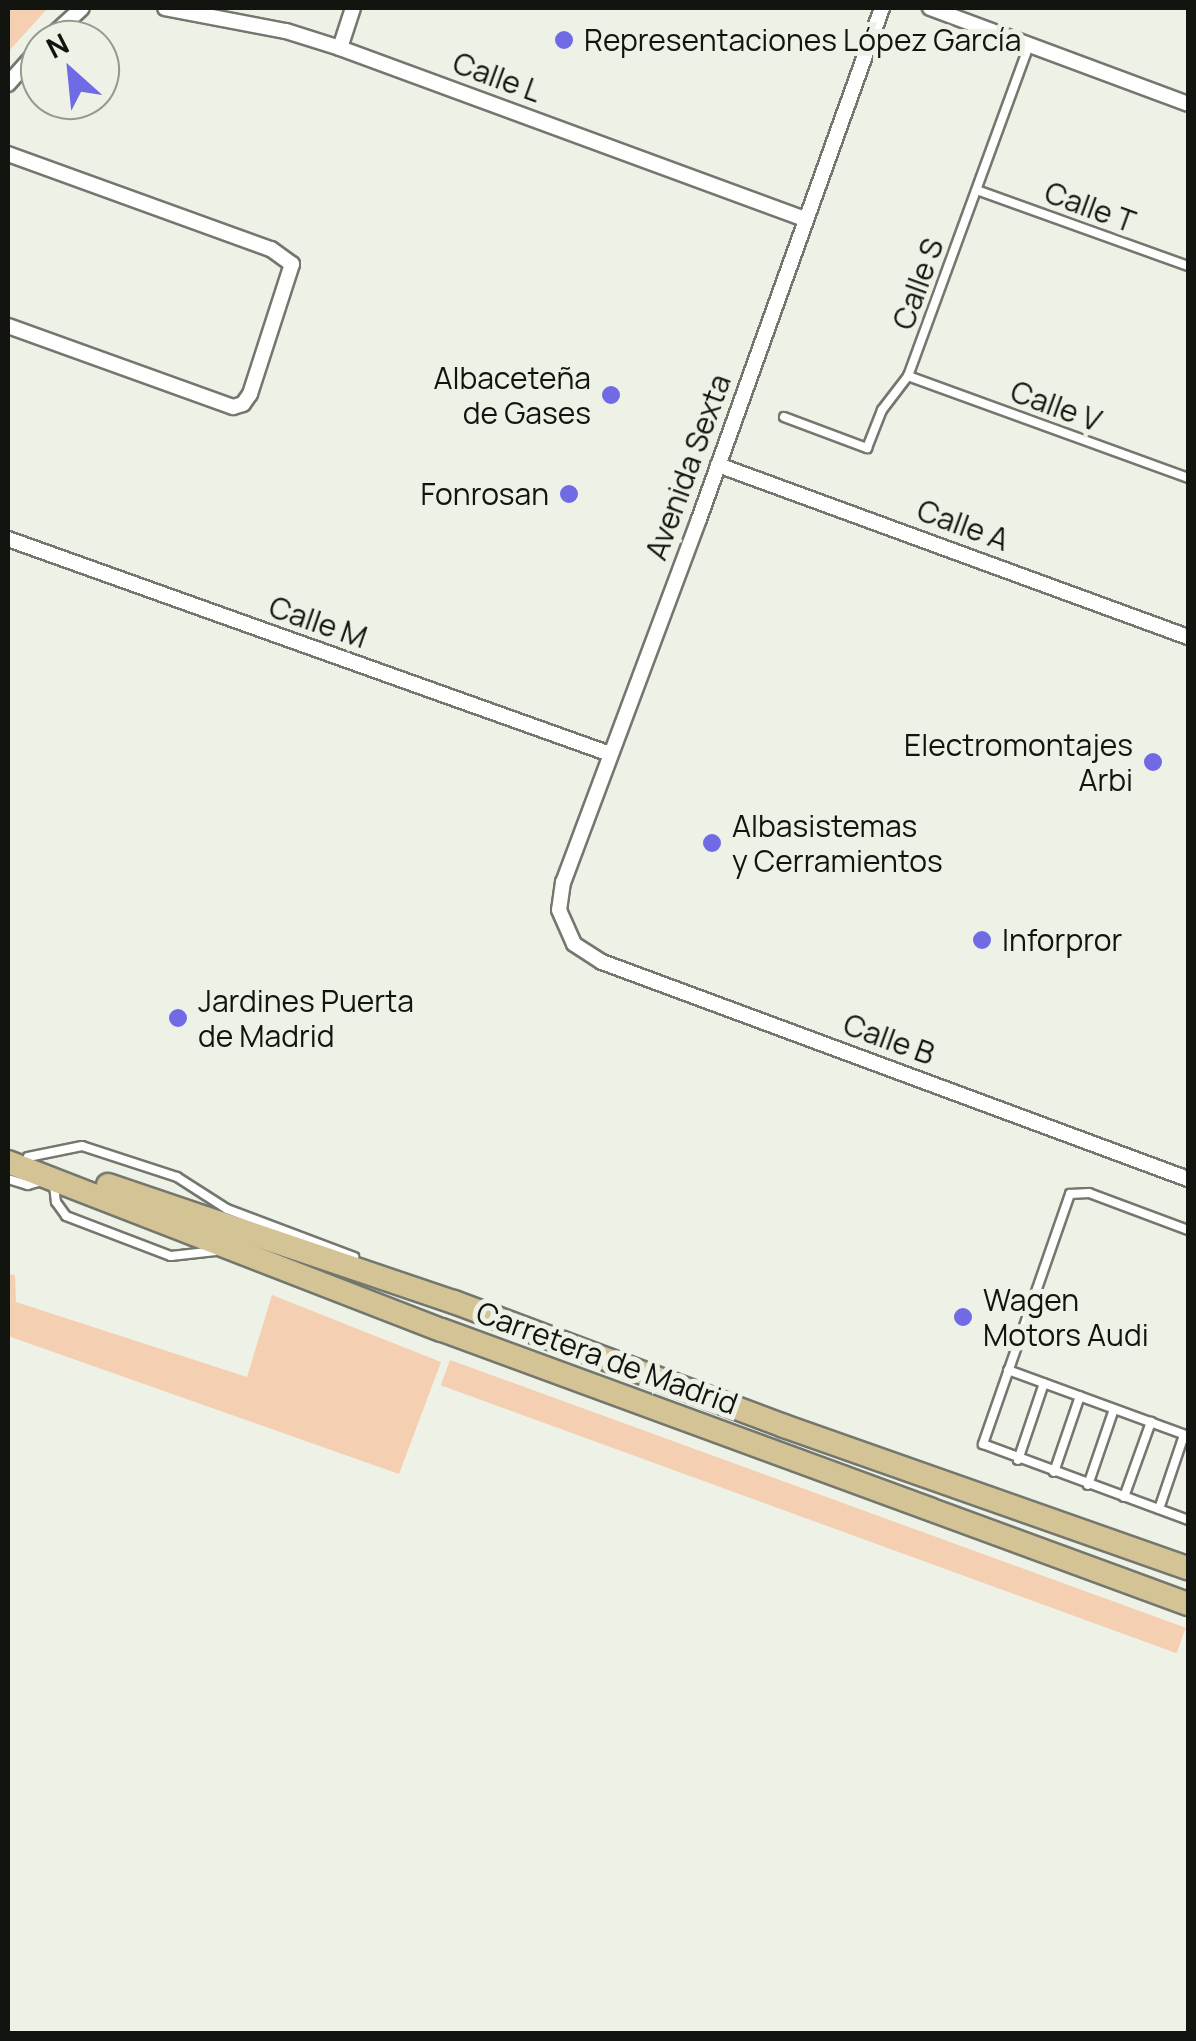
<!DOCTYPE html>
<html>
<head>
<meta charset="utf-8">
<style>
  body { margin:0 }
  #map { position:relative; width:1196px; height:2041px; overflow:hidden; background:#edf1e6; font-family:Manrope,sans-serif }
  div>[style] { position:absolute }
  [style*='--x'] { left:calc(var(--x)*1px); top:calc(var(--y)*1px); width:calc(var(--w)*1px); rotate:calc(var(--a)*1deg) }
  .green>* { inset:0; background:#f5cfb2; transform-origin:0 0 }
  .roads { filter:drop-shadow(2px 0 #74776e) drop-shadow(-2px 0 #74776e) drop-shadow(0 2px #74776e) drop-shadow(0 -2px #74776e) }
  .service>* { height:8px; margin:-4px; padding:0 4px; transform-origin:4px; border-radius:4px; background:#fff }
  .minor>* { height:14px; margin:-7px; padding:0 7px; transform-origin:7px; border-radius:7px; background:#fff }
  .primary>* { height:22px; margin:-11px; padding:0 11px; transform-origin:11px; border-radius:11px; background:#d4c495 }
  .dots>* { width:28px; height:28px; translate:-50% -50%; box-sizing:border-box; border:5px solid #edf1e6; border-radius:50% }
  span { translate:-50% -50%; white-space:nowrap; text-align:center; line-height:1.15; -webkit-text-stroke:10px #edf1e6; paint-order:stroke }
  .poi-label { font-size:30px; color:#121410 }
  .left { translate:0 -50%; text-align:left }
  .right { translate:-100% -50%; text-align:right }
  .street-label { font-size:30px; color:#121410 }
  .frame { position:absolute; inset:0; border:10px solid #121410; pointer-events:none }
  .north { position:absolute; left:20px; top:20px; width:100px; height:100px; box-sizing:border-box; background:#edf1e6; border:2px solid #959990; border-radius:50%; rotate:333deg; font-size:28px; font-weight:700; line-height:40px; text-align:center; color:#121410 }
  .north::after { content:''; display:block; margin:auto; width:35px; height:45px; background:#706be5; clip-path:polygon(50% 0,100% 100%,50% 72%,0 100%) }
</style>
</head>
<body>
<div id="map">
  <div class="green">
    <i style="clip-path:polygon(8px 8px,48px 8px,8px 52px)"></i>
    <i style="clip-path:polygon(8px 1274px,15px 1275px,16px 1302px,247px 1377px,272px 1295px,441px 1362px,399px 1474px,8px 1336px)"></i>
    <i style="left:450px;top:1360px;width:783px;height:27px;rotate:20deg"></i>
  </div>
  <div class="roads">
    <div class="service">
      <i style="--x:977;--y:190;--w:224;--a:19.8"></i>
      <i style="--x:908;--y:376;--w:298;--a:20"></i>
      <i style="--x:784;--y:417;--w:89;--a:20.5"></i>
      <i style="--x:867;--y:448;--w:41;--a:-68.5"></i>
      <i style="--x:882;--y:410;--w:43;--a:-52.6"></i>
      <i style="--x:908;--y:376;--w:351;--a:-69.9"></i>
      <i style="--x:28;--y:1157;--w:55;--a:-11.5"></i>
      <i style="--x:82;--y:1146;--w:100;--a:18.1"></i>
      <i style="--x:177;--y:1177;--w:59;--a:32.6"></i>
      <i style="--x:227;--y:1209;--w:136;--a:20.7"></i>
      <i style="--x:8;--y:1179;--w:21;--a:17"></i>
      <i style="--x:28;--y:1185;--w:15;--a:-16"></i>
      <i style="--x:54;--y:1186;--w:16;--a:83"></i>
      <i style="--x:56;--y:1202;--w:17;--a:54"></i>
      <i style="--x:66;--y:1216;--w:112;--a:20.9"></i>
      <i style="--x:171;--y:1256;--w:45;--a:-6.3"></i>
      <i style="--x:1188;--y:1230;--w:106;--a:-159.5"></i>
      <i style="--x:1089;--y:1193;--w:19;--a:177"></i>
      <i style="--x:1070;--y:1194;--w:265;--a:109.2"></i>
      <i style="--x:983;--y:1444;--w:219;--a:20.3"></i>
      <i style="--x:1008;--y:1370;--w:192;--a:20.1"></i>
      <i style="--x:1018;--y:1460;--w:81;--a:-71.3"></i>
      <i style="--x:1054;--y:1472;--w:80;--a:-71.1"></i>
      <i style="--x:1088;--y:1485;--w:80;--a:-71.1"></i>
      <i style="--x:1124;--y:1497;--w:80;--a:-70.2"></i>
      <i style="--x:1159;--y:1509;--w:78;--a:-71.3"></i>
    </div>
    <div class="minor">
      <i style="--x:165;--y:8;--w:123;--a:10.8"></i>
      <i style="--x:286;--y:31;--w:57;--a:17.5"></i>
      <i style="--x:340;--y:48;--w:495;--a:20.2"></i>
      <i style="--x:882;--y:8;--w:543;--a:109.7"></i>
      <i style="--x:699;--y:519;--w:388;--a:110.5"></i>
      <i style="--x:563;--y:882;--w:28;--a:98"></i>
      <i style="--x:559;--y:910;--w:37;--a:66"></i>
      <i style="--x:574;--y:944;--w:33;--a:33"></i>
      <i style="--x:602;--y:962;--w:625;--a:20.32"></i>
      <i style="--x:930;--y:8;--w:275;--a:20.4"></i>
      <i style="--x:47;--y:40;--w:47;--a:-42.4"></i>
      <i style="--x:340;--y:48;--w:42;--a:-72"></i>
      <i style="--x:8;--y:84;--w:48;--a:-48.4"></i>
      <i style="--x:8;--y:154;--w:280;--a:19.9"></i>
      <i style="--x:271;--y:249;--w:26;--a:36"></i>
      <i style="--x:292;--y:264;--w:137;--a:107.9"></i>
      <i style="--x:250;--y:394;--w:12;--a:125"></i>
      <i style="--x:243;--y:404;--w:10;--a:163"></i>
      <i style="--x:233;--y:407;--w:239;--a:-160.2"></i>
      <i style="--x:718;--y:465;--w:500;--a:20.1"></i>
      <i style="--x:8;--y:539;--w:639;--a:19.65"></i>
    </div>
    <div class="primary">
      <i style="--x:8;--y:1162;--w:465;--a:21.2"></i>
      <i style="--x:442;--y:1330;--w:795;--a:20.17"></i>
      <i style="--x:108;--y:1185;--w:365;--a:18.7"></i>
      <i style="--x:454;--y:1302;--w:353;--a:20.6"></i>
      <i style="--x:784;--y:1426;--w:428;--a:19.4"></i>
    </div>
  </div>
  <div class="dots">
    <i style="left:564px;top:40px;background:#706be5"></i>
    <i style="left:611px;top:395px;background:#706be5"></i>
    <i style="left:569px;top:494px;background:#706be5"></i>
    <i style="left:1153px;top:762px;background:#706be5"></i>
    <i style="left:712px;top:843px;background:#706be5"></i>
    <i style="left:982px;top:940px;background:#706be5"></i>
    <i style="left:178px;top:1018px;background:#706be5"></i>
    <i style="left:963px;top:1317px;background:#706be5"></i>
  </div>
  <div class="poi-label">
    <span class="left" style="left:584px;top:40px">Representaciones López García</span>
    <span class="right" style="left:591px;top:395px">Albaceteña<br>de Gases</span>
    <span class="right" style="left:549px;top:494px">Fonrosan</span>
    <span class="right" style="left:1133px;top:762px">Electromontajes<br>Arbi</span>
    <span class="left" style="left:732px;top:843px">Albasistemas<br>y Cerramientos</span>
    <span class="left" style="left:1002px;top:940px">Inforpror</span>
    <span class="left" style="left:198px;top:1018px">Jardines Puerta<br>de Madrid</span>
    <span class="left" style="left:983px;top:1317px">Wagen<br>Motors Audi</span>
  </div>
  <div class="street-label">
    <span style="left:497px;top:77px;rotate:20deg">Calle L</span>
    <span style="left:1090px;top:207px;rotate:20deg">Calle T</span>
    <span style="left:918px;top:284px;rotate:-70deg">Calle S</span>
    <span style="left:1056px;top:406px;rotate:20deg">Calle V</span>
    <span style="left:688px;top:467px;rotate:-70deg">Avenida Sexta</span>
    <span style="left:963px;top:525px;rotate:20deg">Calle A</span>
    <span style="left:318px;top:622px;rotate:19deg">Calle M</span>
    <span style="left:889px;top:1039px;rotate:20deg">Calle B</span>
    <span style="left:607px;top:1358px;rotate:20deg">Carretera de Madrid</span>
  </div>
  <div class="frame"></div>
  <div class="north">N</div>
</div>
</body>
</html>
